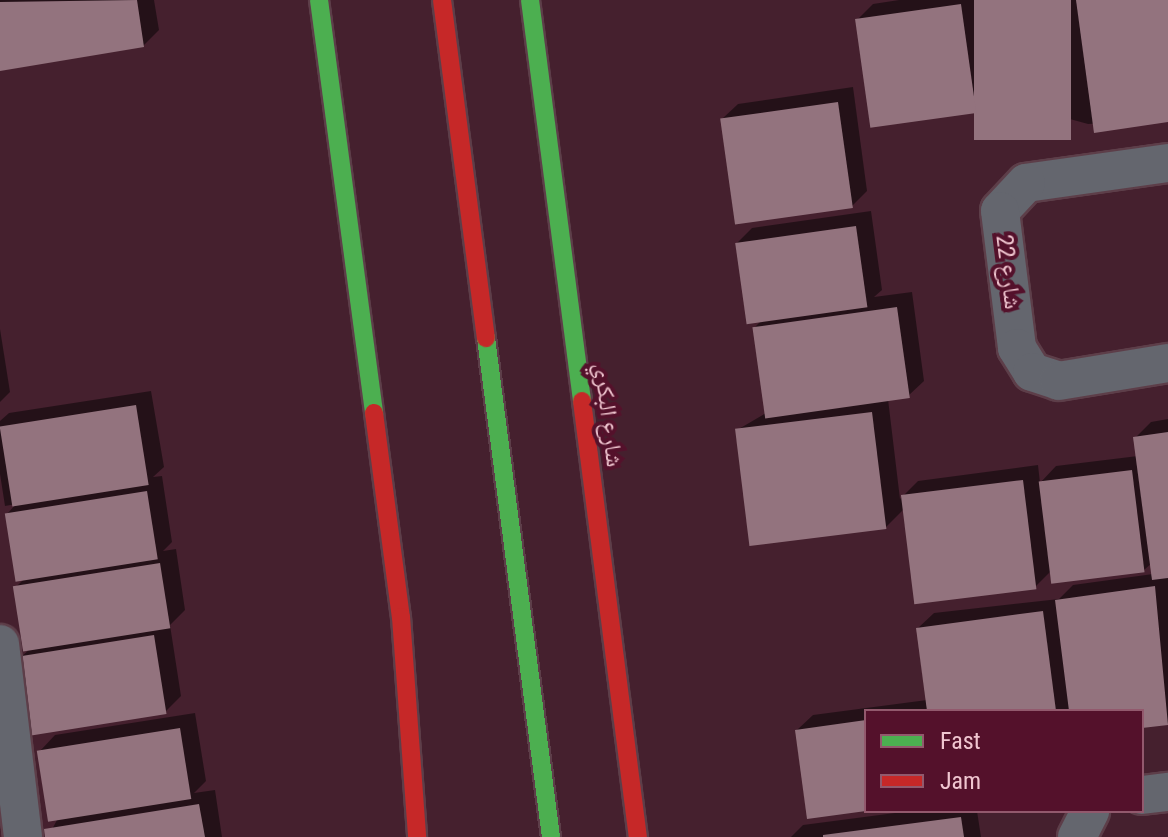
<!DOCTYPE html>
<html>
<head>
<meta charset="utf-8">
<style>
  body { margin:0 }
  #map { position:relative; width:1168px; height:837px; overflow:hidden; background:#45202e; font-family:"Roboto Condensed","Noto Naskh Arabic",sans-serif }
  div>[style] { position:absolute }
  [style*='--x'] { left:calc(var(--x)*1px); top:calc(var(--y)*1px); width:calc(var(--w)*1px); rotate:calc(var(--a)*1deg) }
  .shadow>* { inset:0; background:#0007 }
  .building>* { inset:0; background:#93737e; transform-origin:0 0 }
  .roads { filter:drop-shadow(2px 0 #5d3e49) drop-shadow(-2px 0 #5d3e49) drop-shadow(0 2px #5d3e49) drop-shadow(0 -2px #5d3e49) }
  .street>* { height:38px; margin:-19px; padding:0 19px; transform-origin:19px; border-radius:19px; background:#64666e }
  .fast>* { height:18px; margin:-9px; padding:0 9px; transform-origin:9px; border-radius:9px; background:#4caf50 }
  .jam>* { height:18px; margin:-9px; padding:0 9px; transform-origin:9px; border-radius:9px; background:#c62828 }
  span { translate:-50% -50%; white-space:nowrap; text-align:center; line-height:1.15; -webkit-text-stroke:8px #54112b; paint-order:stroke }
  .street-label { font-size:24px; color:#f0c6d0 }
  .legend { position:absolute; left:864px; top:709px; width:280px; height:104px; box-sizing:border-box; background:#54112b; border:2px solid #92596d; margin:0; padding:10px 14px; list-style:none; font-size:24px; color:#f0c6d0 }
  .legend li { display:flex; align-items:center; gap:16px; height:40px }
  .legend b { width:40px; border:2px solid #92596d }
</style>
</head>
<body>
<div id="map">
  <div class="shadow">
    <i style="clip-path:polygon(0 0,154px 0,159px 30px,143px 46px,0 68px)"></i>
    <i style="clip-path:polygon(899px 0,1168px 0,1168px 120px,1088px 124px,990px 97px,975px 112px,857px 20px,873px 4px)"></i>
    <i style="clip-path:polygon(853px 87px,867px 191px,851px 207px,722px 119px,738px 104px)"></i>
    <i style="clip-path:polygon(871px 211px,882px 290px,874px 297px,912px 292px,924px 381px,908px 396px,888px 399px,900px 499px,918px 481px,1038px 465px,1040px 483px,1056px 466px,1138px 456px,1136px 437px,1151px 422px,1168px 419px,1168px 723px,1142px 726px,1142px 711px,866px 711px,866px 809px,797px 730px,813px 715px,927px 700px,918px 628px,934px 613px,1059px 599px,1073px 585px,1153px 574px,1152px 563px,1144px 570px,1052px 570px,1035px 587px,904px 509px,886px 527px,737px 430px,766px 413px,754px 328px,762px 320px,737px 243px,752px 228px)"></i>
    <i style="clip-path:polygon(0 329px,10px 392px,0 402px)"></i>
    <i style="clip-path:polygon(151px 391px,164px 467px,153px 477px,162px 476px,172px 542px,163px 551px,176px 549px,185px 610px,170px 625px,181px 696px,165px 712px,21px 657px,31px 648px,16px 587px,24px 579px,7px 514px,16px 504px,5px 506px,0 474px,0 421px,9px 413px)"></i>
    <i style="clip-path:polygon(195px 713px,206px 781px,194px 793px,215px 790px,222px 837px,48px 837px,58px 818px,40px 751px,55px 735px)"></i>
    <i style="clip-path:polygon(910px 811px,977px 811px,981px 837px,791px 837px,803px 825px)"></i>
  </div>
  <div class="building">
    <i style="clip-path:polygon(137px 0,144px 47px,0 71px,0 2px)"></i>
    <i style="left:974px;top:0;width:97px;height:140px"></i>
    <i style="clip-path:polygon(1076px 0,1168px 0,1168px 122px,1094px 133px)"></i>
    <i style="left:961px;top:4px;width:110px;height:107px;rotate:82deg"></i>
    <i style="left:838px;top:102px;width:107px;height:119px;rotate:82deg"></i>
    <i style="left:856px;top:226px;width:82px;height:122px;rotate:82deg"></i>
    <i style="left:897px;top:307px;width:92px;height:146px;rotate:82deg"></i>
    <i style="left:136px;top:405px;width:81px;height:138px;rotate:81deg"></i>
    <i style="left:872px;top:412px;width:118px;height:138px;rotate:83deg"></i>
    <i style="clip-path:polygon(1168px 432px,1168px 578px,1152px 580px,1133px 437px)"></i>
    <i style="left:1132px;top:470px;width:103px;height:94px;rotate:83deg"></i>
    <i style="left:1023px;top:480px;width:110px;height:123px;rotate:83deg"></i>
    <i style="left:147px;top:491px;width:69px;height:144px;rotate:81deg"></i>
    <i style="left:160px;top:563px;width:66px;height:149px;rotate:81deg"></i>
    <i style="clip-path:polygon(1155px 586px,1168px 725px,1142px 728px,1142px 711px,1069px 711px,1055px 600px)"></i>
    <i style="clip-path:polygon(1043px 611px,1056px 711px,927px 711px,916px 628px)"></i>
    <i style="left:154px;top:635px;width:80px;height:137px;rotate:81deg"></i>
    <i style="clip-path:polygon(866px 720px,866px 811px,807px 819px,795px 730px)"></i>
    <i style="left:180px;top:728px;width:72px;height:145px;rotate:81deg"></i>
    <i style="clip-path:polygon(199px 804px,205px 837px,45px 837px,44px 829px)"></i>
    <i style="clip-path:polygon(961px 817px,964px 837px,823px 837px,823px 835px)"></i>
  </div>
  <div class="roads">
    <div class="street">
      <i style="--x:1168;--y:163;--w:143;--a:172"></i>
      <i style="--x:1026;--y:183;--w:38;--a:133"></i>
      <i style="--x:1000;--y:211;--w:138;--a:82.9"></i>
      <i style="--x:1017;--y:348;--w:28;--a:58"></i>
      <i style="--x:1032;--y:372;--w:28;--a:18"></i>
      <i style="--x:1059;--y:381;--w:110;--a:-9.4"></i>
      <i style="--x:0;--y:644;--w:194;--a:83.2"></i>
      <i style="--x:1142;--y:795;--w:26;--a:-7"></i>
      <i style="--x:1077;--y:837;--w:29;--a:-63"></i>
    </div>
    <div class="fast">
      <i style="--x:319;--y:0;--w:417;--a:82.4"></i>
      <i style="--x:530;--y:0;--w:404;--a:82.6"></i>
      <i style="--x:486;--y:338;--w:503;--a:82.58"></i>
    </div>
    <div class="jam">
      <i style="--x:442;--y:0;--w:341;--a:82.6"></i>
      <i style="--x:582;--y:401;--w:440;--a:82.7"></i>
      <i style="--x:374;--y:413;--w:206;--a:82.5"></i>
      <i style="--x:401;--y:617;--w:221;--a:85.8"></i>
    </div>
  </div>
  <div class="street-label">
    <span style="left:1008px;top:272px;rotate:83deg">شارع 22</span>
    <span style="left:608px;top:415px;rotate:83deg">شارع البكري</span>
  </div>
  <ul class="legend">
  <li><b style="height:10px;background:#4caf50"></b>Fast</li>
  <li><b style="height:10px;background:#c62828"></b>Jam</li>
  </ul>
</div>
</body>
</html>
